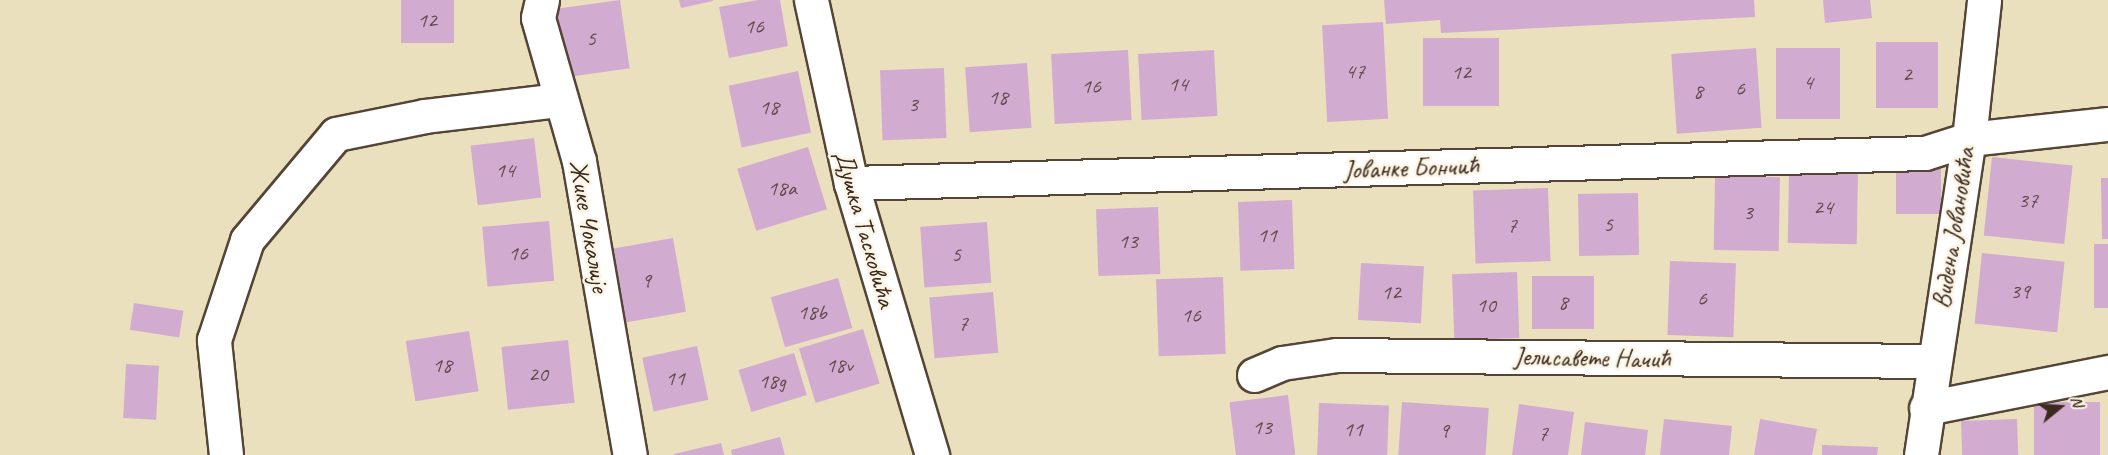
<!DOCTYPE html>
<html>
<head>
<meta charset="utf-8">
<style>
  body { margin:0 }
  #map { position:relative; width:2108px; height:455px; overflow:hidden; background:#eae0bd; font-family:Caveat,sans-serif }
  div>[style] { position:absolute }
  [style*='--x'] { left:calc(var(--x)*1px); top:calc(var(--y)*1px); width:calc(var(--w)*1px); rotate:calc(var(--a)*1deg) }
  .building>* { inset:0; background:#d2abd0; transform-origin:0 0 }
  .roads { filter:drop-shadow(2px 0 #554536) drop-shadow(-2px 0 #554536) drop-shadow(0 2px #554536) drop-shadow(0 -2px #554536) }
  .minor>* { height:33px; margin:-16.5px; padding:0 16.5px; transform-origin:16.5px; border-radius:16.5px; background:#fff }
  span { translate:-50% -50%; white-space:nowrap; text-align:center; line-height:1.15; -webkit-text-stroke:5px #fcf5e5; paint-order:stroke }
  .number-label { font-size:22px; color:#614a4a }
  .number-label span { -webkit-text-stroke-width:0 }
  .street-label { font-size:26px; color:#3b2a1e }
  .north { position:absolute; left:2030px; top:377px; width:60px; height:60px; -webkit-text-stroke:4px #fcf5e5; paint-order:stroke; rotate:72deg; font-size:16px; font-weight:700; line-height:24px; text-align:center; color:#3b2a1e }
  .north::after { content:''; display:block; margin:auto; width:21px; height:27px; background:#3b2a1e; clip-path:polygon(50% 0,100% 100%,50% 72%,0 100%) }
</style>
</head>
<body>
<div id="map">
  <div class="building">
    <i style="left:401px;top:0;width:53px;height:43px"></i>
    <i style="left:620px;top:0;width:69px;height:69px;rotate:82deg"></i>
    <i style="clip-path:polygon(679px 0,713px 0,713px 1px,681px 8px)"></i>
    <i style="clip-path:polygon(758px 0,780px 0,788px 46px,729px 58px,719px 7px)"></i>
    <i style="clip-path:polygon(1384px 0,1754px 0,1755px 17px,1441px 33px,1440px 20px,1386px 24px)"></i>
    <i style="clip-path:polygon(1823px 0,1870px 0,1872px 18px,1825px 23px)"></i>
    <i style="left:1383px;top:22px;width:97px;height:61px;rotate:87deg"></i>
    <i style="left:1499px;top:38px;width:68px;height:76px;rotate:90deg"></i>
    <i style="left:1938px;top:42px;width:66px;height:62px;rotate:90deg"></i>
    <i style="left:1756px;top:48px;width:80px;height:85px;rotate:86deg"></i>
    <i style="left:1776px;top:48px;width:64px;height:71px"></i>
    <i style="left:1128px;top:50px;width:70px;height:77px;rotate:87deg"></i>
    <i style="left:1214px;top:50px;width:66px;height:76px;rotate:87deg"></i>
    <i style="left:1027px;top:63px;width:65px;height:62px;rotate:86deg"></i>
    <i style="left:944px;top:68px;width:70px;height:64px;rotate:88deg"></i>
    <i style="left:798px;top:71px;width:63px;height:71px;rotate:78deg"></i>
    <i style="left:534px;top:138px;width:60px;height:64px;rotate:83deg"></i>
    <i style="left:808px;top:147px;width:65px;height:74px;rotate:73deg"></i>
    <i style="left:1992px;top:157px;width:81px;height:79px;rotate:6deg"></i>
    <i style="left:1896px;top:167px;width:45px;height:47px"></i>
    <i style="left:1789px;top:173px;width:69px;height:70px;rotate:1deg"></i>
    <i style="left:1715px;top:176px;width:65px;height:74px;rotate:1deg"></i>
    <i style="clip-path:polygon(2101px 178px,2108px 178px,2108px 239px,2102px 239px)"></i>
    <i style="left:1548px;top:188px;width:73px;height:75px;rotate:88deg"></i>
    <i style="left:1638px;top:193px;width:62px;height:60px;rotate:89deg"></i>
    <i style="left:1292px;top:200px;width:69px;height:54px;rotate:88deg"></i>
    <i style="left:1158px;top:207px;width:67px;height:62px;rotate:88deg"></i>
    <i style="left:549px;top:221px;width:60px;height:67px;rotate:85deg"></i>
    <i style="left:987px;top:222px;width:61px;height:67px;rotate:86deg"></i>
    <i style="left:673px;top:238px;width:75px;height:69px;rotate:80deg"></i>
    <i style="left:2094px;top:244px;width:14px;height:64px"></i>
    <i style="left:1982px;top:253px;width:83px;height:71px;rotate:6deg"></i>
    <i style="left:1670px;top:261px;width:66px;height:74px;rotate:2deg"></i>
    <i style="left:1361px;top:263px;width:63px;height:57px;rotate:3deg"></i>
    <i style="left:1517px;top:272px;width:66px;height:65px;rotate:88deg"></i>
    <i style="left:1594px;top:276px;width:53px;height:62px;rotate:90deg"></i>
    <i style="left:1223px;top:277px;width:77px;height:67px;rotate:88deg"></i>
    <i style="left:838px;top:278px;width:52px;height:70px;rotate:74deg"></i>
    <i style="left:993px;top:292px;width:61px;height:64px;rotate:85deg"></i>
    <i style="left:134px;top:303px;width:50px;height:27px;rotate:9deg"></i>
    <i style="left:863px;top:329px;width:57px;height:67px;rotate:73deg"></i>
    <i style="left:469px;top:331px;width:61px;height:64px;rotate:81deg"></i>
    <i style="left:568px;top:340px;width:63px;height:67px;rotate:84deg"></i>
    <i style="left:697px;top:346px;width:55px;height:56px;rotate:78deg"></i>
    <i style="left:794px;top:353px;width:44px;height:58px;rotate:73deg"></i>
    <i style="left:126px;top:364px;width:33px;height:54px;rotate:3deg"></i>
    <i style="left:1288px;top:395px;width:60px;height:59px;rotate:83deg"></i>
    <i style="left:1402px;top:402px;width:87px;height:53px;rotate:4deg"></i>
    <i style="left:2100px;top:402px;width:53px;height:66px;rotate:90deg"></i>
    <i style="left:1319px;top:403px;width:70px;height:52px;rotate:2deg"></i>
    <i style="clip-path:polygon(1519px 404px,1574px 412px,1568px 455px,1512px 455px)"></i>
    <i style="clip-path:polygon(1664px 419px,1732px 426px,1729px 455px,1660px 455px)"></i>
    <i style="clip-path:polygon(1760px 419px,1817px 429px,1812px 455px,1754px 455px)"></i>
    <i style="left:2017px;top:419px;width:36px;height:56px;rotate:88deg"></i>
    <i style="clip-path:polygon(1585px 422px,1648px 430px,1645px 455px,1581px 455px)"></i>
    <i style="clip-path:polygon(780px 437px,785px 455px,732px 455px,731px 450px)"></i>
    <i style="clip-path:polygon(721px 443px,724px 455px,674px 455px,674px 454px)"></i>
    <i style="clip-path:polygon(1822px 445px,1878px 447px,1877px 455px,1822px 455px)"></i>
  </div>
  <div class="roads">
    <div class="minor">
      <i style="--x:542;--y:0;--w:18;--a:103"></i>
      <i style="--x:538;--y:18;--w:149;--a:74"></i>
      <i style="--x:579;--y:161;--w:298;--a:80.2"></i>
      <i style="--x:811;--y:0;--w:187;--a:77.7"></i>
      <i style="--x:851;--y:183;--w:284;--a:73.4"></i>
      <i style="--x:851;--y:183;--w:1074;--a:-1.6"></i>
      <i style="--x:1925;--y:153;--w:46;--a:-17.7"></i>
      <i style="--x:1969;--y:139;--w:140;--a:-6.2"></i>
      <i style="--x:1254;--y:375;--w:30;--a:-23"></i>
      <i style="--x:1282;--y:363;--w:56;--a:-8.3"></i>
      <i style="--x:1337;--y:355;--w:595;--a:0.58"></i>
      <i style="--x:1926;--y:408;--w:186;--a:-11.2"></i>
      <i style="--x:226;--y:455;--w:116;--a:-96"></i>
      <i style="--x:214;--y:340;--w:105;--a:-71.7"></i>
      <i style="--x:247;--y:240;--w:138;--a:-50"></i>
      <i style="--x:336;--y:134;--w:91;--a:-11.4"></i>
      <i style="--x:425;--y:116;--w:136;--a:-6.8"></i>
      <i style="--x:1921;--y:455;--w:320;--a:-81.4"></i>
      <i style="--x:1969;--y:139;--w:140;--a:-83.8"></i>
    </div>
  </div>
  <div class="number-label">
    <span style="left:427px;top:21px">12</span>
    <span style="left:754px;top:27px">16</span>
    <span style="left:591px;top:39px">5</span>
    <span style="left:1355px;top:72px">47</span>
    <span style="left:1461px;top:73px">12</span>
    <span style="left:1907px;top:75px">2</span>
    <span style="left:1808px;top:83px">4</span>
    <span style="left:1178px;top:85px">14</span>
    <span style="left:1091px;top:87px">16</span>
    <span style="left:1740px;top:89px">6</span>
    <span style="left:1698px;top:92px">8</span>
    <span style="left:998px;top:98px">18</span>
    <span style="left:913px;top:105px">3</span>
    <span style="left:769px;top:108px">18</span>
    <span style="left:505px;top:171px">14</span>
    <span style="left:782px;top:189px">18a</span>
    <span style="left:2028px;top:201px">37</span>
    <span style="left:1823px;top:208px">24</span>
    <span style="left:1748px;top:213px">3</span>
    <span style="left:1608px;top:225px">5</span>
    <span style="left:1512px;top:226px">7</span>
    <span style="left:1267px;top:236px">11</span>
    <span style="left:1128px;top:242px">13</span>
    <span style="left:518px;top:254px">16</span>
    <span style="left:956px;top:255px">5</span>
    <span style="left:646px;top:281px">9</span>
    <span style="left:2020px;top:292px">39</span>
    <span style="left:1391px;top:293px">12</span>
    <span style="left:1702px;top:299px">6</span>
    <span style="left:1563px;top:303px">8</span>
    <span style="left:1486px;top:306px">10</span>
    <span style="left:812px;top:313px">18b</span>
    <span style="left:1191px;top:316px">16</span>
    <span style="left:963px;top:324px">7</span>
    <span style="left:442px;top:366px">18</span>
    <span style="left:839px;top:366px">18v</span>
    <span style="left:538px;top:375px">20</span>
    <span style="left:675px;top:379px">11</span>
    <span style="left:772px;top:382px">18g</span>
    <span style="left:1262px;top:428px">13</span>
    <span style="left:1353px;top:430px">11</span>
    <span style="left:1444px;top:431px">9</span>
    <span style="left:1543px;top:434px">7</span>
  </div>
  <div class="street-label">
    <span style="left:1411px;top:168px;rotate:-2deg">Јованке Бончић</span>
    <span style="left:589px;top:226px;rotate:80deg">Жике Чокалије</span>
    <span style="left:1954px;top:228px;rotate:-81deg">Видена Јовановића</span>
    <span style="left:865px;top:229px;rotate:74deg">Душка Тасковића</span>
    <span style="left:1592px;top:358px;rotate:1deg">Јелисавете Начић</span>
  </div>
  <div class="north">N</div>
</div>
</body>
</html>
